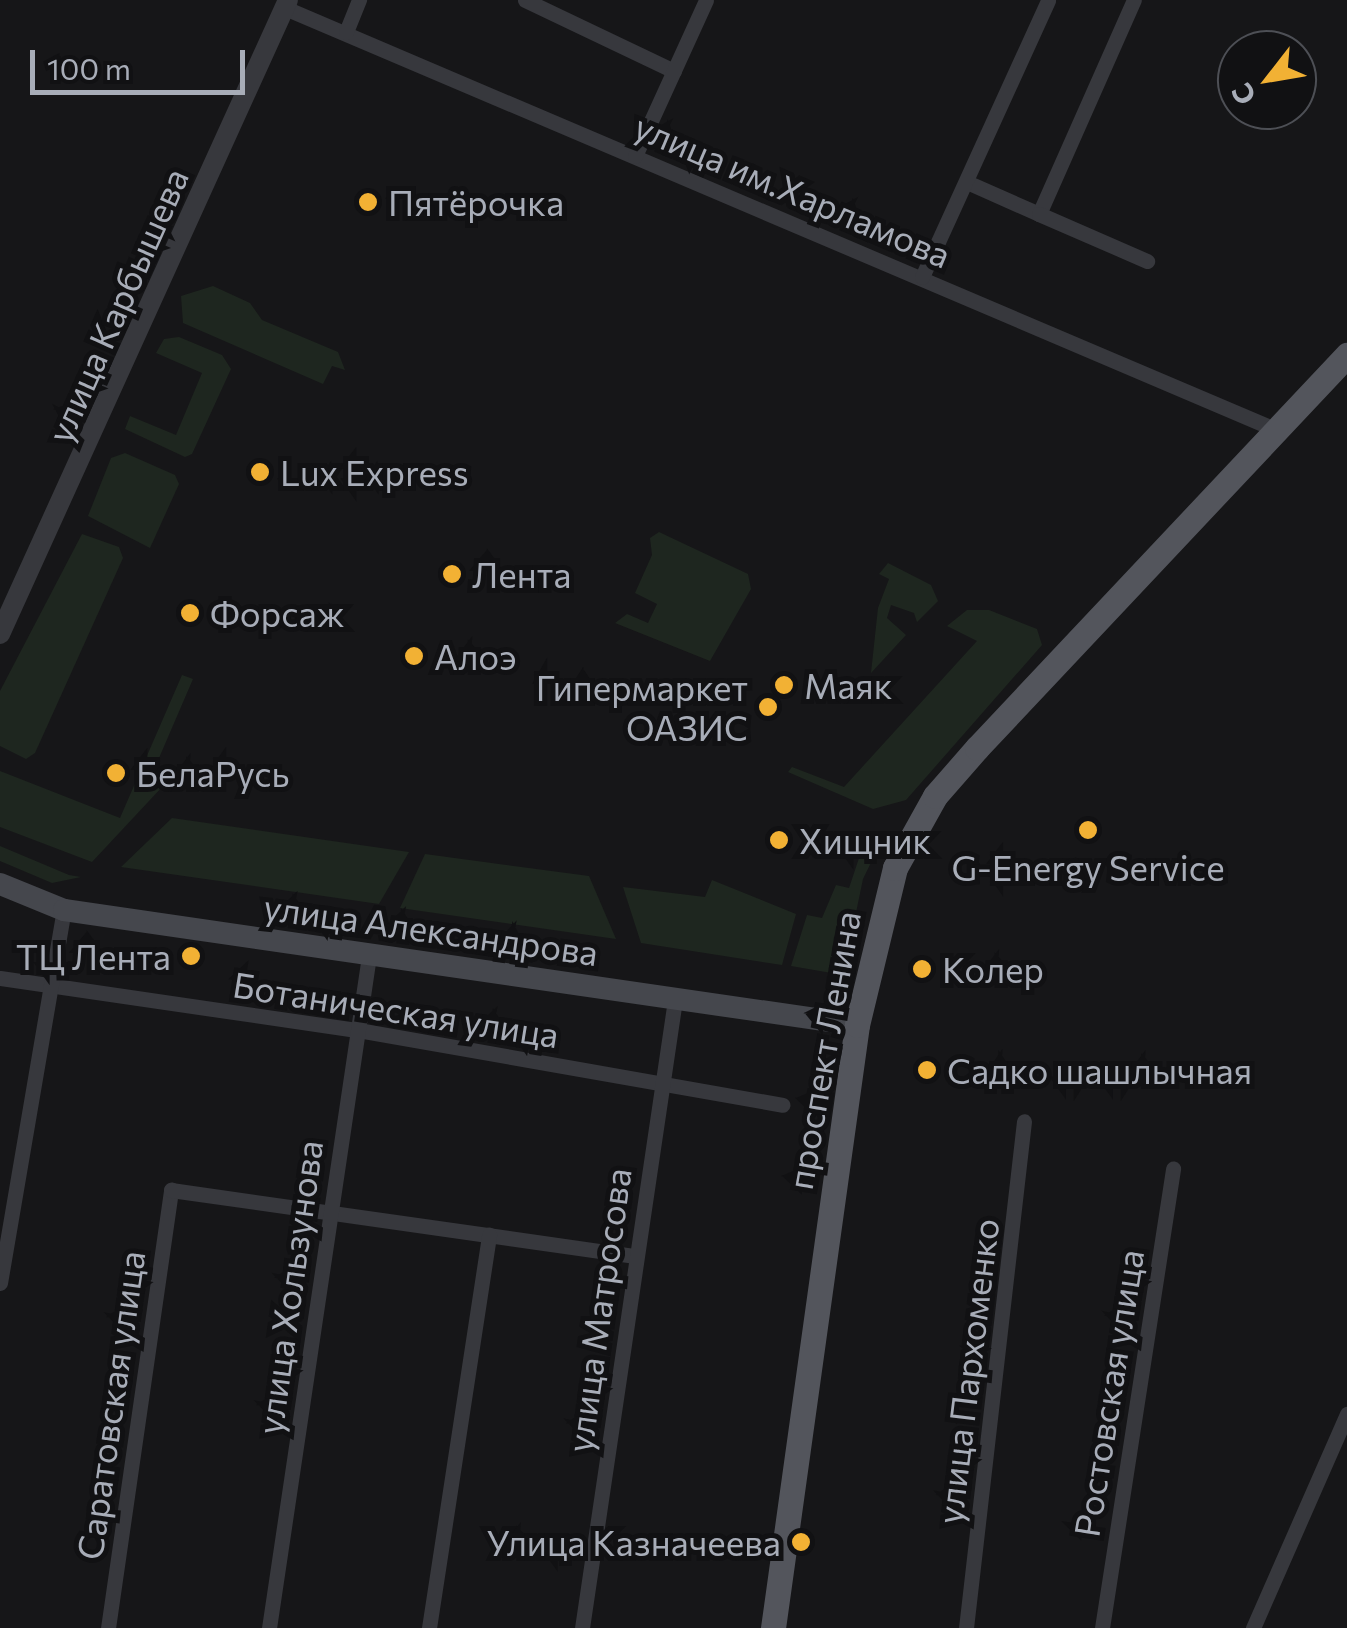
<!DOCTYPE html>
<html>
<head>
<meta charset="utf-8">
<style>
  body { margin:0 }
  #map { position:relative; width:1347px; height:1628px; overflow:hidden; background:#161618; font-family:Commissioner,sans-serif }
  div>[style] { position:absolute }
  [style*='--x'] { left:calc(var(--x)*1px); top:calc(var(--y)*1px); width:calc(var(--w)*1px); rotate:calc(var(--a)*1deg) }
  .green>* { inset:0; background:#1e261f }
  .minor>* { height:15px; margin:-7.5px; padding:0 7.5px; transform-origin:7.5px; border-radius:7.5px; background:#37383d }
  .tertiary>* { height:20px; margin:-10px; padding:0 10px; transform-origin:10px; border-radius:10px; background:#37383d }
  .secondary>* { height:22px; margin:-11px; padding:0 11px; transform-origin:11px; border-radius:11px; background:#45474d }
  .primary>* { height:25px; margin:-12.5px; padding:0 12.5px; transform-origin:12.5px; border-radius:12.5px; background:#53555c }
  .dots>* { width:28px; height:28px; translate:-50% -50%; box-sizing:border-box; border:5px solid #111113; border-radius:50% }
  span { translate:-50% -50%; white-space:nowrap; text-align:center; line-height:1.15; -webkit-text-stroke:10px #111113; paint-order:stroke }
  .street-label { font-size:35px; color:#a8adb8 }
  .poi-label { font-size:35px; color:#a8adb8 }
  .left { translate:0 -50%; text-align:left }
  .right { translate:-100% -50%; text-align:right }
  .north { position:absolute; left:1217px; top:30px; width:100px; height:100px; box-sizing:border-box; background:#111113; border:2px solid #4d4f55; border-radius:50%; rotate:239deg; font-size:28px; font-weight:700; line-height:40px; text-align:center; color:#a8adb8 }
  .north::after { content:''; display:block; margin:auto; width:35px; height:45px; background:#f2b134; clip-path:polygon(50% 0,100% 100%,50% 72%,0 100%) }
  .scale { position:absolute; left:30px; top:50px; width:215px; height:45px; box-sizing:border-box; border:5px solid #a8adb8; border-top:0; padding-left:12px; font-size:30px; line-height:35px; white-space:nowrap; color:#a8adb8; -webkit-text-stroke:8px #111113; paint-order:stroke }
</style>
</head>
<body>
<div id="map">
  <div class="green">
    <i style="clip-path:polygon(213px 286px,250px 303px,262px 320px,338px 352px,345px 370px,332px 366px,323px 384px,183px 323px,181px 296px)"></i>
    <i style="clip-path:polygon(179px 337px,222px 355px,231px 369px,192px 454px,185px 457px,125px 429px,130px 416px,176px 435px,202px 373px,156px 353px,164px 339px)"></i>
    <i style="clip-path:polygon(125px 453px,175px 475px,179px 484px,150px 548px,88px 516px,111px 458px)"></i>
    <i style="clip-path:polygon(659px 532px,748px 574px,751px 589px,710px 661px,615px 623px,627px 614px,648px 623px,657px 604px,635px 593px,652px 555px,650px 538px)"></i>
    <i style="clip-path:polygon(82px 534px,119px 547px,123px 558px,35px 753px,26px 759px,0 746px,0 691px)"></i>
    <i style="clip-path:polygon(888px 563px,931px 585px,938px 601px,917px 622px,914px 613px,891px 605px,887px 618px,906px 635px,871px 673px,878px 608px,889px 579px,879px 574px)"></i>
    <i style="clip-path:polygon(967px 610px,989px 610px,1037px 629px,1042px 645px,906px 800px,873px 809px,788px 772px,792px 767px,844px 787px,977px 641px,947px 626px)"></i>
    <i style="clip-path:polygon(182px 675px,193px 679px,150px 779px,163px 786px,92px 862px,0 827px,0 771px,120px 818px)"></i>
    <i style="clip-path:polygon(172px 818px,409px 852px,379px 904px,121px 867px)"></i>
    <i style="clip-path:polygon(867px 834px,882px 835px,881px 842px,863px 879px,843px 975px,791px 966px,807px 915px,822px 918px,836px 885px,849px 888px)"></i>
    <i style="clip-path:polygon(0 846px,69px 875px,81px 877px,52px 883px,0 861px)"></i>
    <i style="clip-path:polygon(425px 854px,589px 876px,616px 939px,400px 908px)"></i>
    <i style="clip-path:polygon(712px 880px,796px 914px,782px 965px,641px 943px,623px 887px,705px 897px)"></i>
  </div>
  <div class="minor">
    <i style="--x:525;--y:0;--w:165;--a:25.5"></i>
    <i style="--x:285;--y:8;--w:1078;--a:23.05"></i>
    <i style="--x:346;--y:32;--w:35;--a:-68"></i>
    <i style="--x:635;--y:156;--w:171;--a:-65.5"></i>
    <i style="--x:969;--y:183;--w:77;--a:23.9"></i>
    <i style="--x:1039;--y:214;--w:234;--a:-66.1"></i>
    <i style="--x:1039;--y:214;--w:118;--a:23.5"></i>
    <i style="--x:922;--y:277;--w:304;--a:-65.5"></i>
    <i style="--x:0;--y:978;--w:362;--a:8.3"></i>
    <i style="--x:358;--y:1030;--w:431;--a:10"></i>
    <i style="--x:0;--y:1283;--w:378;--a:-80.3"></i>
    <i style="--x:108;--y:1628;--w:443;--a:-81.8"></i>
    <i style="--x:171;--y:1190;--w:469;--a:8.1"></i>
    <i style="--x:269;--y:1628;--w:679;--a:-81.54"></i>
    <i style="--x:429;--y:1628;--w:398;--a:-81.3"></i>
    <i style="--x:582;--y:1628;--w:635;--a:-81.58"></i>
    <i style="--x:966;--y:1628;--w:510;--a:-83.47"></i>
    <i style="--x:1102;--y:1628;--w:465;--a:-81.2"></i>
    <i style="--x:1253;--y:1628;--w:234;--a:-66.3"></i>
  </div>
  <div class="tertiary">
    <i style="--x:0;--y:634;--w:696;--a:-65.57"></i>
  </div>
  <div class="secondary">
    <i style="--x:0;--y:884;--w:69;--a:22.1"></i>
    <i style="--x:64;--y:910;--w:801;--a:8.25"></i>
  </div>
  <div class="primary">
    <i style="--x:773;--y:1628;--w:609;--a:-82.07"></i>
    <i style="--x:857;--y:1025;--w:162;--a:-76.4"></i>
    <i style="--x:895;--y:868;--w:82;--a:-60.9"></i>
    <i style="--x:935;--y:796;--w:64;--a:-48.8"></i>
    <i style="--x:977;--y:748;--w:540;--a:-46.73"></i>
  </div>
  <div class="dots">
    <i style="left:368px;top:202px;background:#f2b134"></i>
    <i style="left:260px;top:472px;background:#f2b134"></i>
    <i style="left:452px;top:574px;background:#f2b134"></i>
    <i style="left:190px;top:613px;background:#f2b134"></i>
    <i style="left:414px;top:656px;background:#f2b134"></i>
    <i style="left:784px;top:685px;background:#f2b134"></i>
    <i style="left:768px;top:707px;background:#f2b134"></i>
    <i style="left:116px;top:773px;background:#f2b134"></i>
    <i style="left:1088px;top:830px;background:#f2b134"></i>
    <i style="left:779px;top:840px;background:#f2b134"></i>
    <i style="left:191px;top:956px;background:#f2b134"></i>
    <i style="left:922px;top:969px;background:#f2b134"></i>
    <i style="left:927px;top:1070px;background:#f2b134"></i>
    <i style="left:801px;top:1542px;background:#f2b134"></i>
  </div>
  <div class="street-label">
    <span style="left:793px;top:190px;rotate:23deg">улица им.Харламова</span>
    <span style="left:117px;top:305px;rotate:-66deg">улица Карбышева</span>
    <span style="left:431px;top:929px;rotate:8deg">улица Александрова</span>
    <span style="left:396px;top:1009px;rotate:9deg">Ботаническая улица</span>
    <span style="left:823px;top:1050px;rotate:-80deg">проспект Ленина</span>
    <span style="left:289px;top:1287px;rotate:-82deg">улица Хользунова</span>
    <span style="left:598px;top:1310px;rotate:-82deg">улица Матросова</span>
    <span style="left:967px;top:1371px;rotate:-83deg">улица Пархоменко</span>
    <span style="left:1108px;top:1393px;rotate:-81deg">Ростовская улица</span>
    <span style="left:110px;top:1405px;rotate:-82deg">Саратовская улица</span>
  </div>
  <div class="poi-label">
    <span class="left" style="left:388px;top:202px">Пятёрочка</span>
    <span class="left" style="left:280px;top:472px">Lux Express</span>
    <span class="left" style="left:472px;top:574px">Лента</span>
    <span class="left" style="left:210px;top:613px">Форсаж</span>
    <span class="left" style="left:434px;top:656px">Алоэ</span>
    <span class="left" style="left:804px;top:685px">Маяк</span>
    <span class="right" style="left:748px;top:707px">Гипермаркет<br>ОАЗИС</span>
    <span class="left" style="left:136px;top:773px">БелаРусь</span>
    <span class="left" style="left:799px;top:840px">Хищник</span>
    <span style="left:1088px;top:867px">G-Energy Service</span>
    <span class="right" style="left:171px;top:956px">ТЦ Лента</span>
    <span class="left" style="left:942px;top:969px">Колер</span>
    <span class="left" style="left:947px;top:1070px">Садко шашлычная</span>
    <span class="right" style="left:781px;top:1542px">Улица Казначеева</span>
  </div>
  <div class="north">С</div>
  <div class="scale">100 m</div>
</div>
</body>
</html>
